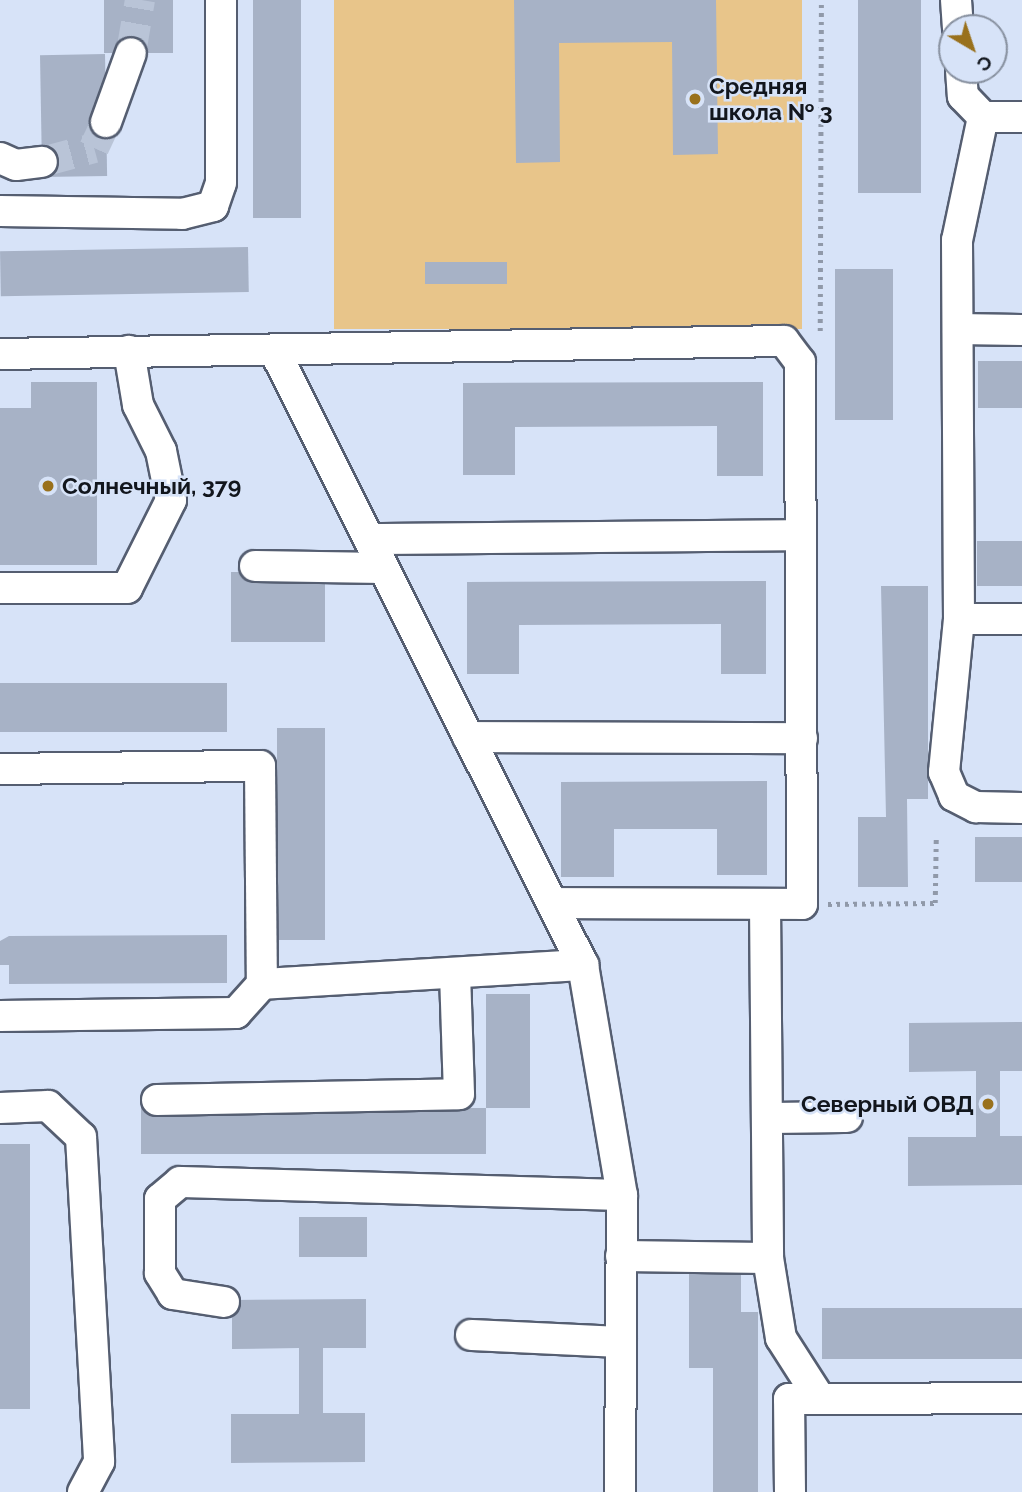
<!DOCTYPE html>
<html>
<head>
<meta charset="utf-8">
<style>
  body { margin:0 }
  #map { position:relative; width:1022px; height:1492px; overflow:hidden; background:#d7e3f8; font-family:Raleway,sans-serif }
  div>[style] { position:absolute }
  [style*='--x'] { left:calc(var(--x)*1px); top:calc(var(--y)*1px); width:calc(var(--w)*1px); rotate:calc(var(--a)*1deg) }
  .green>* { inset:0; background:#e8c58a; transform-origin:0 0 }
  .building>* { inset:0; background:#a7b2c6; transform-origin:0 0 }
  .minor-tunnel>* { height:30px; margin-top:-15px; transform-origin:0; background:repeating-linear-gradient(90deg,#b9c4d7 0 30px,transparent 0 45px) }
  .path>* { height:4.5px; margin-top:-2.25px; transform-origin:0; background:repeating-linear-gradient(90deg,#9099a9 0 3.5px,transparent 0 8.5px) }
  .roads { filter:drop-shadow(2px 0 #555e71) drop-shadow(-2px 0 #555e71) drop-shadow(0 2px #555e71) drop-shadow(0 -2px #555e71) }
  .minor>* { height:30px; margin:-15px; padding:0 15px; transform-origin:15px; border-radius:15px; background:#fff }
  .dots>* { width:19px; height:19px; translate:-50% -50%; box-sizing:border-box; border:4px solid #d7e3f8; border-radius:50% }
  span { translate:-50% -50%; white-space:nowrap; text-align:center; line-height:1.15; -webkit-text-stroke:5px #d7e3f8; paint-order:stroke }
  .poi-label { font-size:23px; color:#12161d; font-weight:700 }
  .left { translate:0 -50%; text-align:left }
  .right { translate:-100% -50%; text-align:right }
  .north { position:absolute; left:938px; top:14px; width:70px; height:70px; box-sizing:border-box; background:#d7e3f8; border:2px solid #8891a0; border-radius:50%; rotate:141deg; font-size:19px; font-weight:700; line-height:28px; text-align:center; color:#12161d }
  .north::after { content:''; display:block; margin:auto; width:24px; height:32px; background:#99711d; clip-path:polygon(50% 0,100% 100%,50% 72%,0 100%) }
</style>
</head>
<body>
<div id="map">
  <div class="green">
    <i style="left:334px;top:0;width:468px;height:329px"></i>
  </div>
  <div class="building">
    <i style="left:104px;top:0;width:69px;height:53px"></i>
    <i style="left:253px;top:0;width:48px;height:218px"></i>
    <i style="clip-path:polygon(514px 0,716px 0,718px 154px,673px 155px,672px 42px,559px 43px,560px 162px,516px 163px)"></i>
    <i style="left:858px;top:0;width:63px;height:193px"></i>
    <i style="left:105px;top:54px;width:122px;height:65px;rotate:89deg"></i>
    <i style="left:248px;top:247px;width:45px;height:248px;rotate:89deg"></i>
    <i style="left:425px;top:262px;width:82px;height:22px"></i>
    <i style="left:893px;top:269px;width:151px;height:58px;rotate:90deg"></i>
    <i style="left:978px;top:361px;width:44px;height:47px"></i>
    <i style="clip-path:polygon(31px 382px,97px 382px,97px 565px,0 565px,0 408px,31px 408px)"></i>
    <i style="clip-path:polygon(763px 382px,763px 476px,717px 476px,717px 426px,515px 427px,515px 475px,463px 475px,463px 383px)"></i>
    <i style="left:1022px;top:541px;width:45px;height:45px;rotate:90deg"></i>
    <i style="left:325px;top:572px;width:70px;height:94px;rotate:90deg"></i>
    <i style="clip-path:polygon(766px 581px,766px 674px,721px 674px,721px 624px,519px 625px,519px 674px,467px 674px,467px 582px)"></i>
    <i style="clip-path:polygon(881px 586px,928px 586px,928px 799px,907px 799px,908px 887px,858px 887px,858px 817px,886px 817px)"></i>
    <i style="left:227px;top:683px;width:49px;height:227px;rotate:90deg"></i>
    <i style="left:277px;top:728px;width:48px;height:212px"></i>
    <i style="clip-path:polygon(767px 781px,767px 875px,717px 875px,717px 829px,614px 829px,614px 877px,561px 877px,561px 782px)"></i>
    <i style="left:975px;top:837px;width:47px;height:45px"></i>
    <i style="clip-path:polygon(227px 935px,227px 983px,9px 984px,9px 965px,0 965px,0 941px,9px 936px)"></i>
    <i style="left:530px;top:994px;width:114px;height:44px;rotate:90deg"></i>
    <i style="clip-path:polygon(1022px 1022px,1022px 1071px,1000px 1071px,1000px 1136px,1022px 1136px,1022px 1185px,908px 1186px,908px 1137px,976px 1137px,976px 1071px,909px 1072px,909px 1023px)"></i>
    <i style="left:486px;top:1108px;width:46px;height:345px;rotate:90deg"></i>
    <i style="left:0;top:1144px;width:30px;height:265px"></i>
    <i style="left:299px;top:1217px;width:68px;height:40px"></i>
    <i style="clip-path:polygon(689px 1267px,741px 1267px,741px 1312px,758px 1312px,758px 1492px,713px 1492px,713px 1368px,689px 1368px)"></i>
    <i style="clip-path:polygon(366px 1299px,366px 1348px,323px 1348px,323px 1413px,365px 1413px,365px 1462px,231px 1463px,231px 1414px,299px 1414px,299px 1348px,232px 1349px,232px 1300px)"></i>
    <i style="left:1022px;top:1308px;width:51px;height:200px;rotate:90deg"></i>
  </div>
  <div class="minor-tunnel">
    <i style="--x:131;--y:53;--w:54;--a:-80.4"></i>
    <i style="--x:42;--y:162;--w:54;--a:-15.1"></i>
    <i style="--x:94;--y:148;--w:29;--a:-65"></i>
  </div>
  <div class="path">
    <i style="--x:820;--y:331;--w:331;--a:-89.8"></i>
    <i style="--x:828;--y:904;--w:107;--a:-0.5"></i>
    <i style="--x:935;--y:903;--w:66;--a:-89.1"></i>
  </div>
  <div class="roads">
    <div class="minor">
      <i style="--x:956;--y:0;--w:28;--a:86"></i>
      <i style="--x:961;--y:70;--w:26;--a:86"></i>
      <i style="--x:963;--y:96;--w:29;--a:46"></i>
      <i style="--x:983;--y:117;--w:126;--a:101.9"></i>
      <i style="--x:957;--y:240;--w:379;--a:89.7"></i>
      <i style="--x:959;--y:619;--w:154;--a:95.6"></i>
      <i style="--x:944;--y:772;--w:26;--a:67"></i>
      <i style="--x:954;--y:796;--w:25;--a:27"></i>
      <i style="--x:976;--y:807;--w:46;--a:1.2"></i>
      <i style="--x:983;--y:117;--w:39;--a:0"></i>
      <i style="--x:106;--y:122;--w:73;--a:-70.1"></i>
      <i style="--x:0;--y:158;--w:17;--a:24"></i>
      <i style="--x:16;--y:165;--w:26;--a:-7"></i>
      <i style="--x:0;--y:211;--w:182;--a:0.9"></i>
      <i style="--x:182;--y:214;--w:32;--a:-14"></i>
      <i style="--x:213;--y:206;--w:24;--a:-71"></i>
      <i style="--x:221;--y:183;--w:183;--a:-90"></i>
      <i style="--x:958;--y:329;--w:64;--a:0.9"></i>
      <i style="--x:274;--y:350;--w:688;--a:63.32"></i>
      <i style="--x:583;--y:965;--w:233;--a:80.4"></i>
      <i style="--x:622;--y:1195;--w:297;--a:90.4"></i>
      <i style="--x:0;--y:354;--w:784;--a:-0.95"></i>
      <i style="--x:784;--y:341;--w:26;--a:53"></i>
      <i style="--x:800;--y:362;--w:542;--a:89.79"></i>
      <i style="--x:802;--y:904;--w:250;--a:-179.8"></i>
      <i style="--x:369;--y:539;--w:432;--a:-0.5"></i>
      <i style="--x:255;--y:566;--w:128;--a:0.9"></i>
      <i style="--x:0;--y:588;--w:127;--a:0"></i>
      <i style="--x:127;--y:588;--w:98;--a:-63.4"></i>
      <i style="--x:171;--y:500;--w:50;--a:-101.5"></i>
      <i style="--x:161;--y:451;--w:51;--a:-116.6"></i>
      <i style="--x:138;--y:405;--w:55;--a:-99.5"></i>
      <i style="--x:959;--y:619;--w:63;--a:0"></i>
      <i style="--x:468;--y:737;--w:334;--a:0.2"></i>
      <i style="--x:0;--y:769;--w:260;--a:-0.7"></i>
      <i style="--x:260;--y:766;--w:218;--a:89.5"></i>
      <i style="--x:765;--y:904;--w:354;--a:89.5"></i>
      <i style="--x:768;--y:1258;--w:81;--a:80.8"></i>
      <i style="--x:781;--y:1338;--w:72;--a:57.4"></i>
      <i style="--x:0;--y:1016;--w:236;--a:-0.7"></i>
      <i style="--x:236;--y:1013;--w:39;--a:-48"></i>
      <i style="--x:262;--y:984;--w:322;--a:-3.4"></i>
      <i style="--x:157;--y:1100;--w:302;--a:-1.1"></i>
      <i style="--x:459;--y:1094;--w:120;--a:-91.9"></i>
      <i style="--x:0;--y:1108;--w:48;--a:-2.4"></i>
      <i style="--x:48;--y:1106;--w:45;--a:43.2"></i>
      <i style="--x:81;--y:1137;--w:325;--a:86.8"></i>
      <i style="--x:99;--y:1462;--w:34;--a:118"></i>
      <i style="--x:769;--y:1118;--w:78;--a:-0.7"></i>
      <i style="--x:621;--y:1256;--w:147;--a:0.8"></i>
      <i style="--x:224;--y:1302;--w:52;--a:-171.1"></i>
      <i style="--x:173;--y:1294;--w:25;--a:-122"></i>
      <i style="--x:160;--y:1273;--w:74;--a:-90"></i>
      <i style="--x:160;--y:1199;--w:26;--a:-40"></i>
      <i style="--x:180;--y:1182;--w:442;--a:1.7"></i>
      <i style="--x:471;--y:1335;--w:150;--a:2.7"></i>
      <i style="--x:790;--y:1492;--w:93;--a:-90.6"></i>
      <i style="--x:789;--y:1399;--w:233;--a:-0.2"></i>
    </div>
  </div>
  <div class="dots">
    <i style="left:695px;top:99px;background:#99711d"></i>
    <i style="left:48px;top:486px;background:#99711d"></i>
    <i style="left:988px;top:1104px;background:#99711d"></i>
  </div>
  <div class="poi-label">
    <span class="left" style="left:709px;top:99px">Средняя<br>школа № 3</span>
    <span class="left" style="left:62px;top:486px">Солнечный, 379</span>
    <span class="right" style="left:974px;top:1104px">Северный ОВД</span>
  </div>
  <div class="north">С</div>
</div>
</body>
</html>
